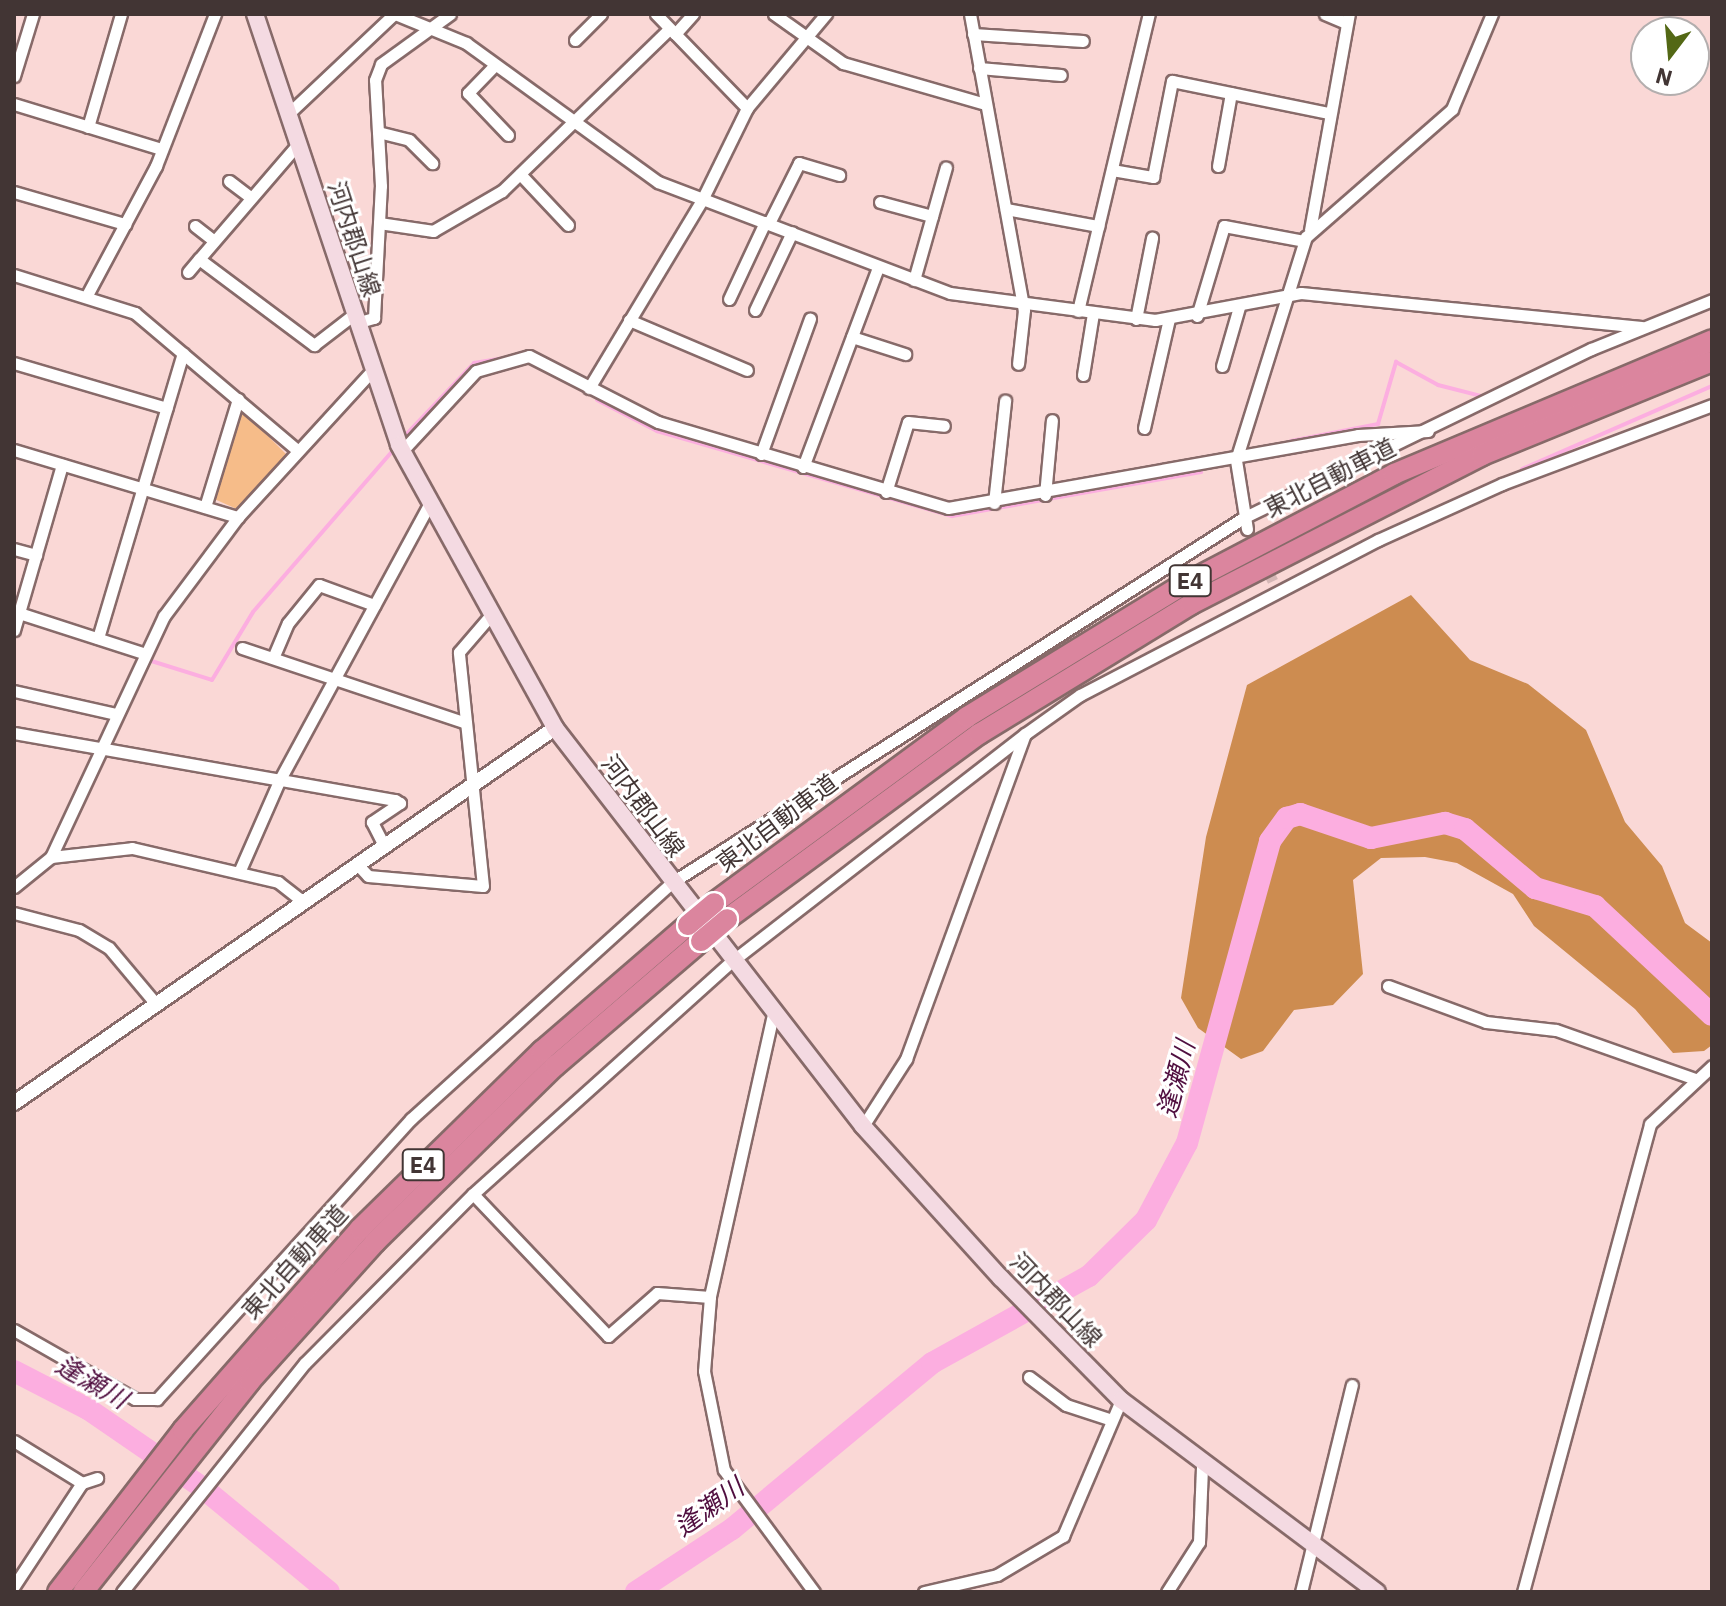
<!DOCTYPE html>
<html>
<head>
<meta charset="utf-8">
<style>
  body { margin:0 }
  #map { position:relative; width:1726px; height:1606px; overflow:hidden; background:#fad8d6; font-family:"IBM Plex Sans","Noto Sans JP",sans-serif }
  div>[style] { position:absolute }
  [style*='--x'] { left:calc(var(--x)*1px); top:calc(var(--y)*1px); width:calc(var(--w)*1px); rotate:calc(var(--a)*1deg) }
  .green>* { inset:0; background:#f6bc89 }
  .forest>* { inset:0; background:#cd8c50 }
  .stream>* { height:4px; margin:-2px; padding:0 2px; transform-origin:2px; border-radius:2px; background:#fcaee0 }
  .river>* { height:22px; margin:-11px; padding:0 11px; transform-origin:11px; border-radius:11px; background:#fcaee0 }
  .minor-tunnel>* { height:11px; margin-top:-5.5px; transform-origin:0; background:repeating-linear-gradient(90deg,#d5b7b6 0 11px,transparent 0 16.5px) }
  .roads { filter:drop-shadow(2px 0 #876a69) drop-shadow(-2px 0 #876a69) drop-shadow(0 2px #876a69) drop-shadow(0 -2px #876a69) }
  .minor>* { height:11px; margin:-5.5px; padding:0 5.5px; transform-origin:5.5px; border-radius:5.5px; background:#fff }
  .tertiary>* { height:14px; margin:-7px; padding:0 7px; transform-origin:7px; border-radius:7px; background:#fff }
  .secondary>* { height:16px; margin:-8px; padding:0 8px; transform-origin:8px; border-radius:8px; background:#f4dae2 }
  .motorway>* { height:20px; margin:-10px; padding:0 10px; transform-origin:10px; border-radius:10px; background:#db859e }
  .bridges { filter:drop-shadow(2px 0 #fff) drop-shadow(-2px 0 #fff) drop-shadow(0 2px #fff) drop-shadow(0 -2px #fff) }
  .motorway-bridge>* { height:20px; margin:-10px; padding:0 10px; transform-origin:10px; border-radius:10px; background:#db859e }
  span { translate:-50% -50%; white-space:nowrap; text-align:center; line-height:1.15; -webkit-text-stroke:6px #fff; paint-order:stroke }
  .shield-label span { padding:2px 6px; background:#fff; border:2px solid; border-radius:6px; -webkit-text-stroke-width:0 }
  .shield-label { font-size:22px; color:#423534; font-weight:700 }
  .street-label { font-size:24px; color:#423534 }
  .water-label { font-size:26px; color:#500e3f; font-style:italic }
  .frame { position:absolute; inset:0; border:16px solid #423534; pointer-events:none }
  .north { position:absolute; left:1630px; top:16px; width:80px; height:80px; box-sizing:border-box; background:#fff; border:2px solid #b3aeae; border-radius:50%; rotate:196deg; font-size:22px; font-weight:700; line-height:32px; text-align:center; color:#423534 }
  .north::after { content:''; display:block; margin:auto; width:28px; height:36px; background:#536815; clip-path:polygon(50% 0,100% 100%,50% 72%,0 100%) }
</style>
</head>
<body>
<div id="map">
  <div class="green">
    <i style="clip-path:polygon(243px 411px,287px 455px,239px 510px,212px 498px,236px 413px)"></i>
  </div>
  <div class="forest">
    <i style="clip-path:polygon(1411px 595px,1470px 660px,1528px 684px,1586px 730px,1625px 822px,1662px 866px,1685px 923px,1712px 943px,1712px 1045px,1704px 1051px,1673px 1053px,1635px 1009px,1534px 926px,1513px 894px,1457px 863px,1425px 857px,1381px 858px,1353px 880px,1363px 974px,1333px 1005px,1294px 1010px,1263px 1051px,1241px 1059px,1198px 1028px,1181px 998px,1206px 837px,1247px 685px)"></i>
  </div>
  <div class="stream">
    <i style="--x:597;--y:400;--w:68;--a:27.3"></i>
    <i style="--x:657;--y:431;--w:307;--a:16.1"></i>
    <i style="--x:952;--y:516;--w:253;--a:-10"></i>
    <i style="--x:402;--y:439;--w:105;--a:-46.5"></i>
    <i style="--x:474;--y:363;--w:61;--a:-9.5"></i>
    <i style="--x:1291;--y:441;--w:89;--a:-11.1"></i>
    <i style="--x:1378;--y:424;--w:65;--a:-73.8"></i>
    <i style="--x:1396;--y:362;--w:48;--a:28.7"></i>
    <i style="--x:1438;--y:385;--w:44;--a:14.3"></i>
    <i style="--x:1522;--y:469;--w:207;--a:-23.6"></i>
    <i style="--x:19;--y:620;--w:31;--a:15"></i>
    <i style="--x:145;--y:659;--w:70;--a:17.4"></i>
    <i style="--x:212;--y:680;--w:79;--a:-58.9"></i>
    <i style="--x:253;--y:612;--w:216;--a:-49.1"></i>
  </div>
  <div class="river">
    <i style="--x:14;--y:1371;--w:83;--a:27.2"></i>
    <i style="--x:88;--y:1409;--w:140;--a:34.5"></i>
    <i style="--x:203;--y:1488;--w:163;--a:39.5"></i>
    <i style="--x:636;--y:1592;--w:115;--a:-33.3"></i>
    <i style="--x:732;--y:1529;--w:260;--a:-39.7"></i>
    <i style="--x:932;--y:1363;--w:179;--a:-29"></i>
    <i style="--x:1089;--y:1276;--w:80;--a:-44.5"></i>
    <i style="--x:1146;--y:1220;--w:87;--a:-62"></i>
    <i style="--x:1187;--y:1143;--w:313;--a:-74.6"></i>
    <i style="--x:1270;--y:841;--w:29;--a:-54"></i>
    <i style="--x:1287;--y:818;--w:14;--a:-17"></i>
    <i style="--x:1300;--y:814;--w:75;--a:18.7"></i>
    <i style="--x:1371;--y:838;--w:76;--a:-11.5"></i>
    <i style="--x:1445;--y:823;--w:21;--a:17"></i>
    <i style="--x:1465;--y:829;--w:92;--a:40.1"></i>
    <i style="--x:1535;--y:888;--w:63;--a:16.7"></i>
    <i style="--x:1595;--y:906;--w:160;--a:43"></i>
  </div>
  <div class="minor-tunnel">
    <i style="--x:1247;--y:529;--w:58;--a:63.4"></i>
  </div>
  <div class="roads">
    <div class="minor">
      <i style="--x:395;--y:14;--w:77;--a:22.2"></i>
      <i style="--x:466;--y:43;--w:237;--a:35.9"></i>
      <i style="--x:658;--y:182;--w:312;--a:20.8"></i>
      <i style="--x:950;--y:293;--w:207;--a:7.5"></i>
      <i style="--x:1155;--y:320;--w:148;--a:-10.5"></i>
      <i style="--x:1301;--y:293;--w:342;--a:5.7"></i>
      <i style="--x:656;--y:14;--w:131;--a:45.9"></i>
      <i style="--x:774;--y:14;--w:85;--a:35.4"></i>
      <i style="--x:843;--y:63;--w:148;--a:16.1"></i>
      <i style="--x:970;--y:14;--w:301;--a:79.7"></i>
      <i style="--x:1024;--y:310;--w:54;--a:96.3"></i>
      <i style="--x:1325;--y:14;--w:23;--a:23"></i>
      <i style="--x:675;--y:34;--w:27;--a:-48"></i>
      <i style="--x:973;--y:34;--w:110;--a:3.6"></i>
      <i style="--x:575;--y:40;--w:37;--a:-45"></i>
      <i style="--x:495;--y:65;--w:39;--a:134"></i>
      <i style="--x:468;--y:93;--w:58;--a:46.4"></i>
      <i style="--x:979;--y:68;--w:82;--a:4.9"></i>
      <i style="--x:14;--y:76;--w:65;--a:-73"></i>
      <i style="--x:14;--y:104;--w:154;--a:17"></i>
      <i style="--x:288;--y:114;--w:146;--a:-43.3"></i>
      <i style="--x:88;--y:127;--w:118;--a:-73.7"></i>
      <i style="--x:378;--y:132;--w:32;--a:14"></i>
      <i style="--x:409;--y:140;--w:33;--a:45"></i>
      <i style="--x:298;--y:144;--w:152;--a:130.7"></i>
      <i style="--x:199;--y:259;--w:144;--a:36.8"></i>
      <i style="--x:314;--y:345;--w:49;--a:-37.6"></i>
      <i style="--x:1218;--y:166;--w:74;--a:-79.9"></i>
      <i style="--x:1112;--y:170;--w:42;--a:9.7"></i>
      <i style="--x:1153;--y:177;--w:98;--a:-78.8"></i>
      <i style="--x:1172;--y:81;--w:159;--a:11.6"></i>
      <i style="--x:520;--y:174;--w:70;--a:46.7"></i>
      <i style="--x:229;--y:181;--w:25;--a:37"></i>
      <i style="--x:14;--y:192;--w:116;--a:16.1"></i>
      <i style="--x:880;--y:202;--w:54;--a:15.1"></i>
      <i style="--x:1006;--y:209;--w:94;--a:10.5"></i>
      <i style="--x:379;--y:223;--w:55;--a:8.4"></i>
      <i style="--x:433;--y:231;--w:80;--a:-30.1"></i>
      <i style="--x:502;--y:191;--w:233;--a:-44.1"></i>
      <i style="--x:769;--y:223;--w:67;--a:-63.4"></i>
      <i style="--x:799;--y:163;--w:42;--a:16.7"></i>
      <i style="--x:195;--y:226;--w:24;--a:38"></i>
      <i style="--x:1310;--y:230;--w:219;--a:-79.8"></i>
      <i style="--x:188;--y:272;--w:17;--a:-50"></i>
      <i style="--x:14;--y:275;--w:127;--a:17.4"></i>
      <i style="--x:135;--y:313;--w:212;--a:40.2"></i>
      <i style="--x:914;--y:280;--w:117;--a:-74.2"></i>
      <i style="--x:86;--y:297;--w:149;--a:-61.9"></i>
      <i style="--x:156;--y:166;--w:163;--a:-68.8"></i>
      <i style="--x:729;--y:299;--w:85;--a:-64.9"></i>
      <i style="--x:755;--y:310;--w:86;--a:-64.6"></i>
      <i style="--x:1078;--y:311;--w:305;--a:-76.6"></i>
      <i style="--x:1197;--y:316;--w:94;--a:-73.3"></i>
      <i style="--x:1224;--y:226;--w:81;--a:10.6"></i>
      <i style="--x:1136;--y:319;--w:83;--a:-78.8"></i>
      <i style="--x:629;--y:320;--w:128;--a:23"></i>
      <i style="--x:356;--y:323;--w:19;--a:-16"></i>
      <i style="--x:374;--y:318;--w:132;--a:-87"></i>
      <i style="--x:381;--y:186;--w:106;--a:-93.2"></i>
      <i style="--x:375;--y:80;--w:17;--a:-69"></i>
      <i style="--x:381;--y:64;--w:85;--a:-35.9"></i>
      <i style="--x:852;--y:337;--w:56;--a:17.8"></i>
      <i style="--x:14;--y:363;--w:159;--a:16.4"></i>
      <i style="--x:1222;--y:366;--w:61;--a:-73.9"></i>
      <i style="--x:1083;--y:375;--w:63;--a:-80.8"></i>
      <i style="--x:589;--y:388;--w:219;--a:-59"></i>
      <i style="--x:702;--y:200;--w:102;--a:-63.9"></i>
      <i style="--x:747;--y:108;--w:123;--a:-50"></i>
      <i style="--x:1144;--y:428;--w:112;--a:-77.1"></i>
      <i style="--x:14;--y:450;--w:234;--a:16.7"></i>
      <i style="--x:402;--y:451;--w:109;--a:-47.2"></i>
      <i style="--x:476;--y:371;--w:55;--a:-15.8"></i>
      <i style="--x:529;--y:356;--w:145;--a:27.1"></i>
      <i style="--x:658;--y:422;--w:302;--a:16.5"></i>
      <i style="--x:948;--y:508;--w:416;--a:-10.1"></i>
      <i style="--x:1358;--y:435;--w:70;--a:-3.3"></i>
      <i style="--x:761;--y:454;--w:144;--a:-70.1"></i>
      <i style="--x:803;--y:467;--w:214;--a:-69.4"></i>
      <i style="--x:886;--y:492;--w:73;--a:-72.6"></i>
      <i style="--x:908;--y:422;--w:36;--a:6"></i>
      <i style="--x:1045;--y:495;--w:75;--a:-84.7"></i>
      <i style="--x:994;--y:503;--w:103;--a:-83.8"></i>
      <i style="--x:205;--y:507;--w:113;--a:-73"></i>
      <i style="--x:1247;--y:529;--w:70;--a:-99.1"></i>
      <i style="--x:1236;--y:460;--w:234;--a:-72.6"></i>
      <i style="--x:1306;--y:237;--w:194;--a:-41.2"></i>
      <i style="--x:1452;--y:109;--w:103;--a:-67.2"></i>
      <i style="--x:14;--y:549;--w:23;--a:15"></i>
      <i style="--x:19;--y:613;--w:133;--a:17.9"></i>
      <i style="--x:14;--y:630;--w:172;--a:-73.8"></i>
      <i style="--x:98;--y:638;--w:297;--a:-73.4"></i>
      <i style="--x:242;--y:648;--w:236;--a:18.5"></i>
      <i style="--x:273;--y:658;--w:38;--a:-67"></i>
      <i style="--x:288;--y:623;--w:49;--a:-50.8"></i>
      <i style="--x:319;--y:585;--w:59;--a:20"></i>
      <i style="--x:14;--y:691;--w:105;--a:12.7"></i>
      <i style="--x:14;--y:733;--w:387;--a:10"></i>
      <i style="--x:395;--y:800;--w:6;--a:31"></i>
      <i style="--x:400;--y:803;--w:34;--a:146"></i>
      <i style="--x:372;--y:822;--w:25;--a:63"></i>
      <i style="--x:51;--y:857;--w:266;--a:-64.9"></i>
      <i style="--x:164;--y:616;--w:124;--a:-53.2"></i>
      <i style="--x:238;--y:517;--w:197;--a:-47.5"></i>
      <i style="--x:357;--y:864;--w:16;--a:47"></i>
      <i style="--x:368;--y:876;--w:115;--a:5"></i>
      <i style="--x:483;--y:886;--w:235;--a:-95.9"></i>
      <i style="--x:459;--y:652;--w:48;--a:-49.3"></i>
      <i style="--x:240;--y:870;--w:97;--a:-66.3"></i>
      <i style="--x:279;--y:781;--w:314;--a:-61.5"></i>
      <i style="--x:14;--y:887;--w:48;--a:-39"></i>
      <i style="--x:51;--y:857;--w:81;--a:-6.3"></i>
      <i style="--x:132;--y:848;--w:150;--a:13.1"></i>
      <i style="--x:278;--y:882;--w:31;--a:38"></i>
      <i style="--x:14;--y:913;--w:67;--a:14.7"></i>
      <i style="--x:79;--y:930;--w:35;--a:31"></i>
      <i style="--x:109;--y:948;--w:73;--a:50"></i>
      <i style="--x:1388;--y:986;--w:104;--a:20.2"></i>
      <i style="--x:1486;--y:1022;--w:70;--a:6.5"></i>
      <i style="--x:1556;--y:1030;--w:147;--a:19.4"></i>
      <i style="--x:774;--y:1010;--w:294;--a:102.6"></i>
      <i style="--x:710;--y:1297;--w:74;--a:94.6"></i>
      <i style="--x:704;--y:1371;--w:101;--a:78.6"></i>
      <i style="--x:724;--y:1470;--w:152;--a:53.6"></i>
      <i style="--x:863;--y:1126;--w:80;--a:-57.3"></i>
      <i style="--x:906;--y:1059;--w:346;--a:-69.9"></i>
      <i style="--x:473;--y:1194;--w:196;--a:46.4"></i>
      <i style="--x:608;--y:1336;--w:65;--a:-41.3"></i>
      <i style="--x:657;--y:1293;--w:53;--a:4.3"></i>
      <i style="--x:14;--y:1330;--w:139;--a:29.7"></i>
      <i style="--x:135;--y:1399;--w:22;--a:0"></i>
      <i style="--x:157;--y:1399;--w:378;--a:-47.8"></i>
      <i style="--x:411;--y:1119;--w:351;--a:-42.2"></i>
      <i style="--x:671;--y:883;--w:679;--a:-32.54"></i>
      <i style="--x:1243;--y:518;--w:387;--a:-25.9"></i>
      <i style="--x:1591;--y:349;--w:131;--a:-22"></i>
      <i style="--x:1029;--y:1377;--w:46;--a:37.1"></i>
      <i style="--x:1066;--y:1405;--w:45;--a:18"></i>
      <i style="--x:14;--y:1441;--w:80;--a:31.7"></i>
      <i style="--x:14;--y:1586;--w:123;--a:-56.6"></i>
      <i style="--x:82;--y:1483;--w:16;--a:-18"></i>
      <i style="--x:122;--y:1592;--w:293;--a:-51.4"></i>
      <i style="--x:305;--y:1363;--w:238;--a:-45.2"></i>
      <i style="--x:473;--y:1194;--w:347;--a:-42"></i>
      <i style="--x:731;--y:962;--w:372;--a:-37.8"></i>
      <i style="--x:1025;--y:734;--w:67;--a:-35.3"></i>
      <i style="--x:1080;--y:695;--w:336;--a:-27.5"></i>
      <i style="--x:1378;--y:540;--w:136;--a:-24.3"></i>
      <i style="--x:1502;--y:484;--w:224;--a:-20.6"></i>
      <i style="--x:924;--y:1592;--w:75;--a:-13.1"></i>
      <i style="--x:997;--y:1575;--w:77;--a:-30.6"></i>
      <i style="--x:1063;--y:1536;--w:148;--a:-66.9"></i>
      <i style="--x:1167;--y:1592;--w:59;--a:-57.4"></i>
      <i style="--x:1199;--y:1542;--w:75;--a:-87.7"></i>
      <i style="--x:1301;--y:1592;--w:213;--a:-76.2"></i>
      <i style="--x:1523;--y:1592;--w:485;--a:-74.8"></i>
      <i style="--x:1650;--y:1124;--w:85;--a:-43.1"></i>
    </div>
    <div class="tertiary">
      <i style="--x:14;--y:1103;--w:658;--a:-34.73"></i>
    </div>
    <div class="secondary">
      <i style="--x:255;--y:14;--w:454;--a:71.5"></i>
      <i style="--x:399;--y:445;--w:323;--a:61.1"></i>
      <i style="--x:555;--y:728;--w:503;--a:52.26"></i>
      <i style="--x:863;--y:1126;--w:205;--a:47.8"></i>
      <i style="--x:1001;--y:1278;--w:171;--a:45.5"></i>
      <i style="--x:1121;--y:1400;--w:320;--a:36.9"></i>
    </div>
    <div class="motorway">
      <i style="--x:714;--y:903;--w:314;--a:-36.3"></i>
      <i style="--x:967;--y:717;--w:251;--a:-31.5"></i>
      <i style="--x:1181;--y:586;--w:241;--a:-27.7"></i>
      <i style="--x:1394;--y:474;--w:345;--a:-22.8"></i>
      <i style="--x:727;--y:919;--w:313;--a:-36.3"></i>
      <i style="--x:979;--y:734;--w:249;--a:-31.5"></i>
      <i style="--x:1191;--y:604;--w:327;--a:-27.1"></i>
      <i style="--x:1482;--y:455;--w:248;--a:-22.2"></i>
      <i style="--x:58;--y:1592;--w:205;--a:-52.3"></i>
      <i style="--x:183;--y:1430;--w:268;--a:-48.6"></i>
      <i style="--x:360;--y:1229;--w:255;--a:-44.4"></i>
      <i style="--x:542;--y:1051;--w:193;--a:-40.8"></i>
      <i style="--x:83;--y:1592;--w:269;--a:-51.6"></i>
      <i style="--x:250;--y:1381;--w:187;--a:-48"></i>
      <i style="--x:375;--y:1242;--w:252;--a:-44.4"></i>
      <i style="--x:555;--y:1066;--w:192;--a:-40.6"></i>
    </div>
  </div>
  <div class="bridges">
    <div class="motorway-bridge">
      <i style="--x:688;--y:925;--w:34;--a:-40"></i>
      <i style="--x:701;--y:941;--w:34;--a:-40"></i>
    </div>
  </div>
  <div class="shield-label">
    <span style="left:1190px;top:581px">E4</span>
    <span style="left:423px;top:1165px">E4</span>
  </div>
  <div class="street-label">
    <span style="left:354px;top:239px;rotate:72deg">河内郡山線</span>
    <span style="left:1330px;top:478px;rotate:-27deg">東北自動車道</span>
    <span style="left:643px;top:806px;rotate:53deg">河内郡山線</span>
    <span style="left:777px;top:823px;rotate:-37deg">東北自動車道</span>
    <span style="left:295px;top:1262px;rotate:-48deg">東北自動車道</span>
    <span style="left:1056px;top:1300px;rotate:46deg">河内郡山線</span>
  </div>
  <div class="water-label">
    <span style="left:1176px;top:1079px;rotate:-75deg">逢瀬川</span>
    <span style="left:92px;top:1382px;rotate:30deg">逢瀬川</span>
    <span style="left:709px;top:1507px;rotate:-36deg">逢瀬川</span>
  </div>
  <div class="frame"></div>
  <div class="north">N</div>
</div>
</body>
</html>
